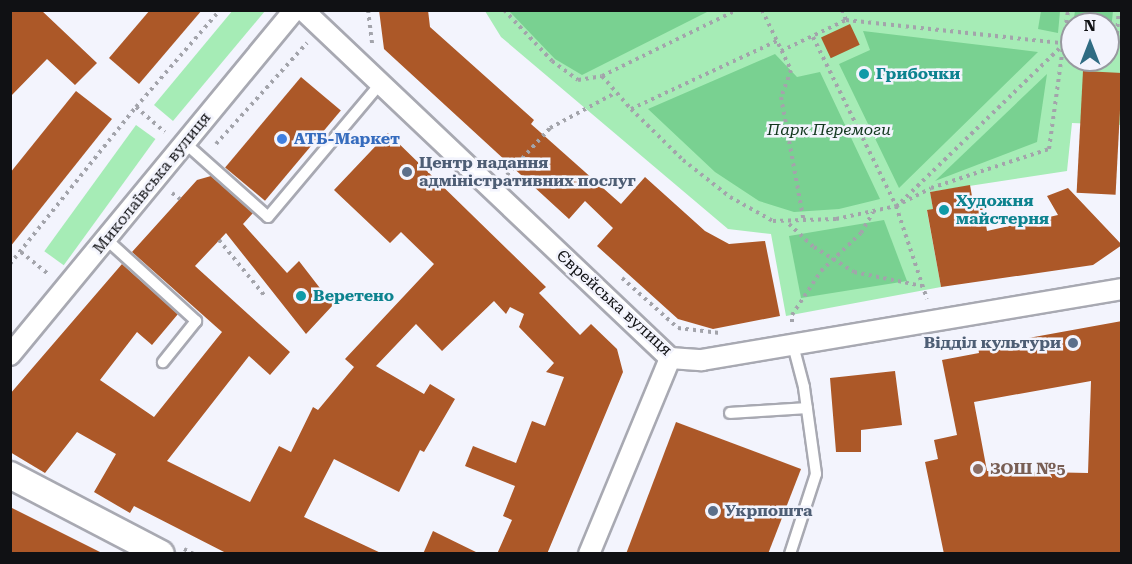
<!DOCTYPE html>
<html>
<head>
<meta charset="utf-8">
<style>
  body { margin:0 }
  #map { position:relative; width:1132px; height:564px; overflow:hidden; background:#f3f4fd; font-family:"Roboto Serif",serif }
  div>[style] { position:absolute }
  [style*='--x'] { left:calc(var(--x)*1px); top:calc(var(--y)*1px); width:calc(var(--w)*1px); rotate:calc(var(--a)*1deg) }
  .green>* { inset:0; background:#a6ecb6; transform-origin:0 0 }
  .forest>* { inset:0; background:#79d191 }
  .building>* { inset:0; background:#ac5828; transform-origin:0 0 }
  .path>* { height:4px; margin-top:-2px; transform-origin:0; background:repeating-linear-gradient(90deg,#a3a4ab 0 3px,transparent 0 7.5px) }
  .roads { filter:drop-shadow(2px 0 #a8a9b2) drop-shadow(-2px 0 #a8a9b2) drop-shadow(0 2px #a8a9b2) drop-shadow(0 -2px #a8a9b2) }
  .service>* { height:10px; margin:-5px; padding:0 5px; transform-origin:5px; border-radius:5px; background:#fff }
  .minor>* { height:20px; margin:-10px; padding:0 10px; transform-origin:10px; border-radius:10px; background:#fff }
  .tertiary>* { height:26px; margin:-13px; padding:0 13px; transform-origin:13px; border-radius:13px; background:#fff }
  .dots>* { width:16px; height:16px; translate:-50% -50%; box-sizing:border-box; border:3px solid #f3f4fd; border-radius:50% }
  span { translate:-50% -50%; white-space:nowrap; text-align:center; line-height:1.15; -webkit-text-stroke:5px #f3f4fd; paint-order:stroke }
  .culture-label { font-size:16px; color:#0d838f; font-weight:700 }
  .left { translate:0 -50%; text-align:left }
  .park-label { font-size:16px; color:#11361d; font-style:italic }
  .shop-label { font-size:16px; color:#366cbe; font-weight:700 }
  .service-label { font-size:16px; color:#4e5e75; font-weight:700 }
  .right { translate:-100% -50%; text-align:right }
  .street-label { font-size:16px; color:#101114 }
  .education-label { font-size:16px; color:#785e54; font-weight:700 }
  .frame { position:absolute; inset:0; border:12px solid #101114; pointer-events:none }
  .north { position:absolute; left:1060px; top:12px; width:60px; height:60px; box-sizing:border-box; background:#f3f4fd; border:2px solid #9899a0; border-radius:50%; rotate:0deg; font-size:16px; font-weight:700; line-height:24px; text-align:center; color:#101114 }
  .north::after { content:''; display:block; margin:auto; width:21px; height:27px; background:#306c83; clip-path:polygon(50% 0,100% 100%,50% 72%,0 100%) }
</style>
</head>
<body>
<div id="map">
  <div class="green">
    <i style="clip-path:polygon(233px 10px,265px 11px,173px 121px,154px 105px)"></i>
    <i style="clip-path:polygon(evenodd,485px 11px,1121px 11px,1121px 125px,1072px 123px,1067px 171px,930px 192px,933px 209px,927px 211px,941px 287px,786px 316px,771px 234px,728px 229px,501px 37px,485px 11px,1072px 24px,1108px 24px,1108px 60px,1072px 60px,1072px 24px)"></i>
    <i style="left:136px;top:125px;width:24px;height:156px;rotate:36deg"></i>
  </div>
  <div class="forest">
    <i style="clip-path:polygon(509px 11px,709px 11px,582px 75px,555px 59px)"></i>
    <i style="clip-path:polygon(1041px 11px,1060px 11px,1058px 33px,1038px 29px)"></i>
    <i style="clip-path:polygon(1075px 11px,1113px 11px,1110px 40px,1108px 24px,1073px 24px)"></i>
    <i style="clip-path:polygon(863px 31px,1038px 52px,899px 188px,839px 64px,870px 50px)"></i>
    <i style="clip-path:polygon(775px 54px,797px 77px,820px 72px,880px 199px,839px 209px,794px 212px,759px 201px,715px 172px,648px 109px)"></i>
    <i style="clip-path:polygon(1047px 74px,1037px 142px,935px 181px)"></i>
    <i style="clip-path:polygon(884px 220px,907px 281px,801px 298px,789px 236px)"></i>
  </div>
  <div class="building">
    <i style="clip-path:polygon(10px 10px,41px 10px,97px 63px,75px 85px,47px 59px,10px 97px)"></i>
    <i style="clip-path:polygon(150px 10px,202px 10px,139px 84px,109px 58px)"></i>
    <i style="clip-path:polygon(379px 10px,428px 10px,430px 27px,534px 120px,531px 124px,621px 204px,645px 177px,705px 231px,729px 244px,765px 241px,780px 316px,713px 329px,678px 319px,597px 246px,613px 228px,585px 201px,569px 219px,384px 49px)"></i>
    <i style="left:850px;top:24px;width:23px;height:32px;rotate:65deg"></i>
    <i style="left:1083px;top:71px;width:39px;height:122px;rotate:3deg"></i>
    <i style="left:301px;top:77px;width:52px;height:118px;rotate:40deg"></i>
    <i style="clip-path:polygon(76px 91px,112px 119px,10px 247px,10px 173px)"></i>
    <i style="clip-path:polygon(388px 133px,546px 287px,539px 293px,580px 335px,591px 324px,617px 349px,623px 372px,547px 554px,497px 554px,512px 520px,503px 516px,515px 486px,465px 466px,473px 446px,516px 463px,532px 421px,545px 426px,564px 377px,546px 372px,554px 363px,519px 327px,524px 314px,510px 307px,506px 314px,494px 301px,442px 351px,416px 324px,376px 366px,424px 394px,430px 384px,455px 399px,424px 452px,420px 450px,399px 492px,334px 459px,304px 517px,383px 554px,228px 554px,134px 506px,130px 513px,94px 492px,116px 454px,77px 432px,45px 473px,10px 452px,10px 394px,122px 264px,178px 314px,152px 345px,137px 332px,100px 380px,154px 417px,222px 332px,132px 252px,197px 180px,211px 176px,253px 213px,243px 224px,287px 273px,299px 261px,333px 305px,306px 334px,226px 233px,195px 266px,290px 352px,270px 375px,249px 356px,167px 461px,250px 502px,279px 446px,291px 452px,313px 407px,318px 410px,354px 367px,345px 359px,434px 264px,401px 232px,390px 243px,334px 190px)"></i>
    <i style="clip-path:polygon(970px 185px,973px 202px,982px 201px,987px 231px,1058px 215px,1047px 196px,1068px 188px,1122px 245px,1093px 265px,941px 287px,927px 210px,933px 209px,930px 192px)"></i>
    <i style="clip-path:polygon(evenodd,1122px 321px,1122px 554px,944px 554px,925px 462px,938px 459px,934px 440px,957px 435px,942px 360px,979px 353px,978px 347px,1122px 321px,1091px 381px,1088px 473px,987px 471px,974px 402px,1091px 381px)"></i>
    <i style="clip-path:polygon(895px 371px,902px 425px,861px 430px,861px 452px,836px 452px,830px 378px)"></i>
    <i style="clip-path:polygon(676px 422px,801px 469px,768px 554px,626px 554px)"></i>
    <i style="clip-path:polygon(10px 507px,104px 554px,10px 554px)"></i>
    <i style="clip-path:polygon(433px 531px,480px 554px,423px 554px)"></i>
  </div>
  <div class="path">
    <i style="--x:368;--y:10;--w:35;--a:83"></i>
    <i style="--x:504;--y:10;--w:70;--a:46.7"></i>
    <i style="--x:552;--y:61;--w:32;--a:36"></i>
    <i style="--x:578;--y:80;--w:24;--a:-9"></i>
    <i style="--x:602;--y:76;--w:150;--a:-26.1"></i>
    <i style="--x:762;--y:10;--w:67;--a:64.2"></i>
    <i style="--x:791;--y:70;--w:29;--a:110"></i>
    <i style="--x:781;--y:97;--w:127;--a:79.6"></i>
    <i style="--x:842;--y:10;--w:11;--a:68"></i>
    <i style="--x:846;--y:20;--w:227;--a:6.1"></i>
    <i style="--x:813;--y:37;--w:188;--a:63.8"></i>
    <i style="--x:896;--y:206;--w:98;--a:71.6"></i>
    <i style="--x:1108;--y:48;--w:14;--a:8"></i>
    <i style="--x:1116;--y:49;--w:39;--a:-86"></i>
    <i style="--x:781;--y:51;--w:72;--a:-25.5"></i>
    <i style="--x:602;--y:76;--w:44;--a:48.7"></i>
    <i style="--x:631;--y:109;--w:161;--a:-25"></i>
    <i style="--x:136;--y:107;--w:38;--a:41"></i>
    <i style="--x:631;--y:109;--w:73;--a:44.4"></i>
    <i style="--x:683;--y:160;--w:60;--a:38.2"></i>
    <i style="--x:730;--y:197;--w:49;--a:29.2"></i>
    <i style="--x:773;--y:221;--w:63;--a:-1.8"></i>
    <i style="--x:836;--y:219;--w:61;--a:-12.2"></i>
    <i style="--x:896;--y:206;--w:39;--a:-27"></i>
    <i style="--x:931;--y:188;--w:124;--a:-18.3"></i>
    <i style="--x:1049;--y:149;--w:140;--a:-82.2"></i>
    <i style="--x:216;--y:144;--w:136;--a:-48"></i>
    <i style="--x:507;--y:175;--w:64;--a:-47.5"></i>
    <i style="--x:550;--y:128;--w:74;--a:-28.3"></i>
    <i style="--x:172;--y:193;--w:10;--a:37"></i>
    <i style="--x:901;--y:202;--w:227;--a:-44.1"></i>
    <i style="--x:789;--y:224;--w:34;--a:43"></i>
    <i style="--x:814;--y:247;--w:47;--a:32"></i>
    <i style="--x:854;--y:272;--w:69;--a:11.6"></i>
    <i style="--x:219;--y:240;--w:71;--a:50.7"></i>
    <i style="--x:21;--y:252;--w:35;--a:39"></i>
    <i style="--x:10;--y:264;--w:201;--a:-51.3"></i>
    <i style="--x:136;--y:107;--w:128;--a:-49.1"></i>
    <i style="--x:622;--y:278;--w:75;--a:41.8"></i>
    <i style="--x:678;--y:328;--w:42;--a:6.8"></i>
    <i style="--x:792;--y:322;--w:7;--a:-90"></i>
    <i style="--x:792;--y:315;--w:53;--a:-56.6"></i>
    <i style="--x:821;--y:271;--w:55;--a:-43.5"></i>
    <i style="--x:861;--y:233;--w:24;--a:-60"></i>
    <i style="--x:184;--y:549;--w:11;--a:27"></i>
  </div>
  <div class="roads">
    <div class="service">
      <i style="--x:185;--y:143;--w:111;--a:41.7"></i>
      <i style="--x:268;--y:217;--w:174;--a:-49.9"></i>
      <i style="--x:106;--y:239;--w:122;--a:42.3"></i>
      <i style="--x:196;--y:321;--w:53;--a:128.8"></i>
      <i style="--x:730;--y:413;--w:77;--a:-3.7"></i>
      <i style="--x:790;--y:554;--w:84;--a:-72"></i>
      <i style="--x:816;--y:474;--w:88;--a:-97.9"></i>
      <i style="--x:804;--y:387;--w:43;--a:-104.7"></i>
    </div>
    <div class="minor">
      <i style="--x:303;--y:10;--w:506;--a:43.48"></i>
      <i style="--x:670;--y:358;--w:32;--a:4"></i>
      <i style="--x:702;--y:360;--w:426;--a:-9.6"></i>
      <i style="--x:10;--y:355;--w:447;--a:-50.5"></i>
      <i style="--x:589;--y:554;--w:212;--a:-67.5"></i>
    </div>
    <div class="tertiary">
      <i style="--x:10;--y:475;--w:170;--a:27.6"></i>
    </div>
  </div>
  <div class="dots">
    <i style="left:864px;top:74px;background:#0f9aa8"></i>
    <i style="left:282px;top:139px;background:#3f7fe0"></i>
    <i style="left:407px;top:172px;background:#5c6f8a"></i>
    <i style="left:944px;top:210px;background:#0f9aa8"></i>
    <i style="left:301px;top:296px;background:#0f9aa8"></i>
    <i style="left:1073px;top:343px;background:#5c6f8a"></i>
    <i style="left:978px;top:469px;background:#8d6e63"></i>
    <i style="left:713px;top:511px;background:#5c6f8a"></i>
  </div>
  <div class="culture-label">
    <span class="left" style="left:876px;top:74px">Грибочки</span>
    <span class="left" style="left:956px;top:210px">Художня<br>майстерня</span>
    <span class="left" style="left:313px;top:296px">Веретено</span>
  </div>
  <div class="park-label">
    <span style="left:829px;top:130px">Парк Перемоги</span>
  </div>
  <div class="shop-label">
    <span class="left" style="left:294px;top:139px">АТБ-Маркет</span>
  </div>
  <div class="service-label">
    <span class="left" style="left:419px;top:172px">Центр надання<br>адміністративних послуг</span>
    <span class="right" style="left:1061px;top:343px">Відділ культури</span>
    <span class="left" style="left:725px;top:511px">Укрпошта</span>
  </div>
  <div class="street-label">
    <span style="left:152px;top:183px;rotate:-51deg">Миколаївська вулиця</span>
    <span style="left:614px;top:303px;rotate:42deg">Єврейська вулиця</span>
  </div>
  <div class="education-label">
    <span class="left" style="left:990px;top:469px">ЗОШ №5</span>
  </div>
  <div class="frame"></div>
  <div class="north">N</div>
</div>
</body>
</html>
